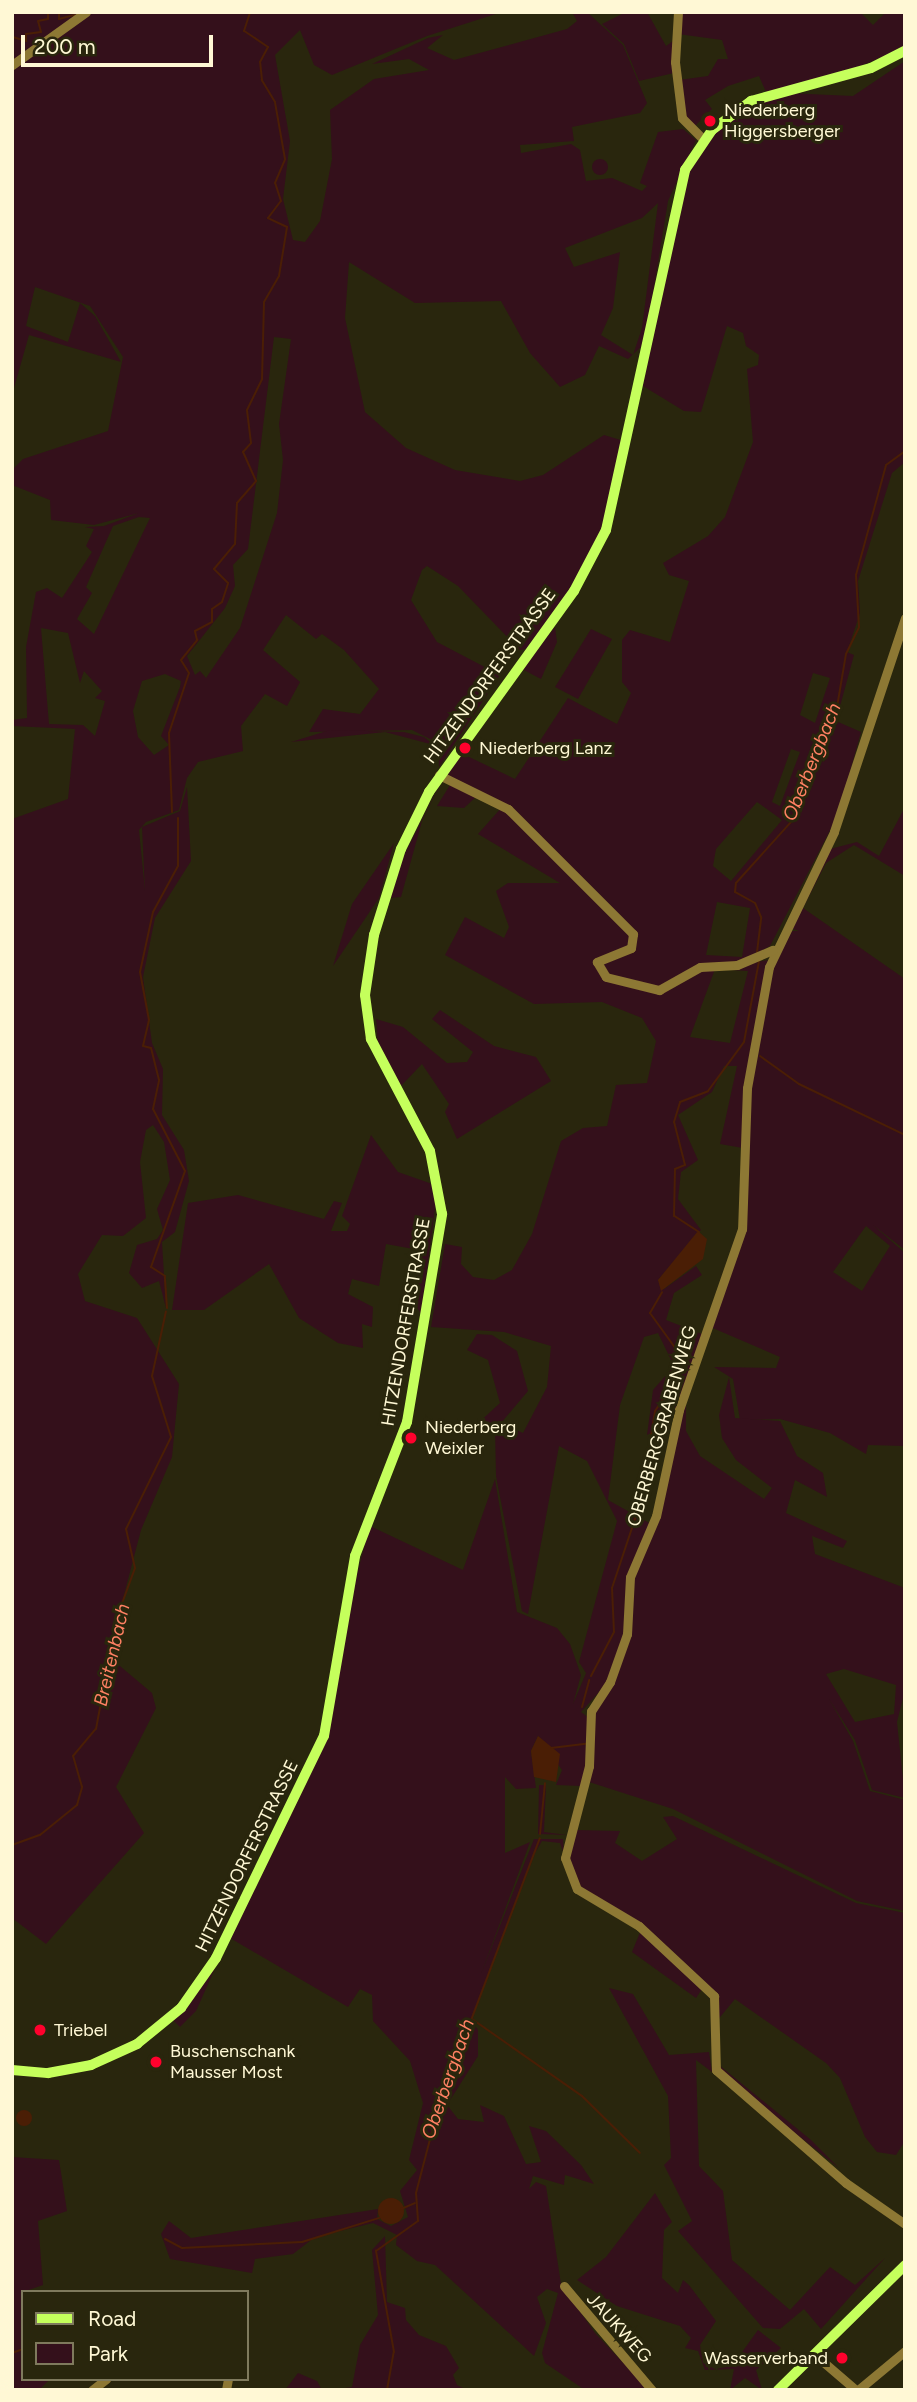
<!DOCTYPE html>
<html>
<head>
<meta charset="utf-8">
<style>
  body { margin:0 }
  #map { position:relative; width:917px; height:2402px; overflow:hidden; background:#29260d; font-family:Figtree,sans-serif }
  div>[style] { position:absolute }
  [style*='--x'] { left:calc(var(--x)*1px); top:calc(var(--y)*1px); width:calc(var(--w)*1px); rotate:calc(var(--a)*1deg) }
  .green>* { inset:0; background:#34101b }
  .round { border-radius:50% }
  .water>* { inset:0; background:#4a1e05 }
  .stream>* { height:2px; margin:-1px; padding:0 1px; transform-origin:1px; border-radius:1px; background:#4a1e05 }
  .minor>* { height:9px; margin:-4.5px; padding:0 4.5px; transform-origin:4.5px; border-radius:4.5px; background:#8d7834 }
  .major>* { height:10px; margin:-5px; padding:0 5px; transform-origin:5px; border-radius:5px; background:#c5ff5c }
  .dots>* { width:19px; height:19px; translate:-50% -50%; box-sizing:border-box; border:4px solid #29260d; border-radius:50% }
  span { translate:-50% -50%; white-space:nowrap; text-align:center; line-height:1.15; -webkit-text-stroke:6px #29260d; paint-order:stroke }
  .poi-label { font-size:18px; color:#fff8d5 }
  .left { translate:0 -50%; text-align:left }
  .right { translate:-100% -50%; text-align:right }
  .street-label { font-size:18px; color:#fff8d5 }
  .water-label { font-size:19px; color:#ff8163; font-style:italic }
  .frame { position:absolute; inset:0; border:14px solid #fff8d5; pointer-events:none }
  .legend { position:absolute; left:21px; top:2290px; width:228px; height:91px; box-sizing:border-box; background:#29260d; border:2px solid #7f7a5d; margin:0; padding:9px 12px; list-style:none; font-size:21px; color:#fff8d5 }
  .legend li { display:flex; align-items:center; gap:14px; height:35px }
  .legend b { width:35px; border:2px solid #7f7a5d }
  .scale { position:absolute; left:21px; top:35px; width:192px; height:32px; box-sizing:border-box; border:4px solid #fff8d5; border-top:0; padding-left:9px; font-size:21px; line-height:24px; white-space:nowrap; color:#fff8d5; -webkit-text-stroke:5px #29260d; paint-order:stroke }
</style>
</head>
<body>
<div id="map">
  <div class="green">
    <i style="clip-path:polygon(evenodd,12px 12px,502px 12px,427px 36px,332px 75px,314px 65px,300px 30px,275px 55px,290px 141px,283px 199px,293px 240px,305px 242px,320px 221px,332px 159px,330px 110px,374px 79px,429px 70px,409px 59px,372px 64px,428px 38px,443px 35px,427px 48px,454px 60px,567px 29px,577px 21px,572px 12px,587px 12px,623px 45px,647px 103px,640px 113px,572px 127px,574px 141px,520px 145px,521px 153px,571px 144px,580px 150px,586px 181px,612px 178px,642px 191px,647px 186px,640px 183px,658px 132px,683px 129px,696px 140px,668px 201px,645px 343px,628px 359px,599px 346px,585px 375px,560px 387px,530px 353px,501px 301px,415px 303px,349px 262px,345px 318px,365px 412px,406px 448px,455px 470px,520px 481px,543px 475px,604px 435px,624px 441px,612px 507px,584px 570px,526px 649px,520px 650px,458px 586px,427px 566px,422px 570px,411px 600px,437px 642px,500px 675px,439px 767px,438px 743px,412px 730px,309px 732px,323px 709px,360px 714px,379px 689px,344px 650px,322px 634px,316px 639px,286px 615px,263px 650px,300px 682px,287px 706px,265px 694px,241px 726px,243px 751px,198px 762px,187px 778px,179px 810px,146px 822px,139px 830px,145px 891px,142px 827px,180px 811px,187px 787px,191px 861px,155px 918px,143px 977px,152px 1043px,163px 1069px,162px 1115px,184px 1150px,189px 1181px,175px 1232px,162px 1242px,166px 1308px,159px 1281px,142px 1288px,129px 1273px,137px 1245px,157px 1239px,163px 1230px,157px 1209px,170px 1180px,164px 1142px,153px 1125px,146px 1130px,140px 1162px,146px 1218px,123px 1236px,102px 1235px,78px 1274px,85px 1301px,137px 1318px,179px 1384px,172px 1457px,141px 1530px,108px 1656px,152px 1693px,156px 1708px,116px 1787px,144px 1833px,46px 1944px,12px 1918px,12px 819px,68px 799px,75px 729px,12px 726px,12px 720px,27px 718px,26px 647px,36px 592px,47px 588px,62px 598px,92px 552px,86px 546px,94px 529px,85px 527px,104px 526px,139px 513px,94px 525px,51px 520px,50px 500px,12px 485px,13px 469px,23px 459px,108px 431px,123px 357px,90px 306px,35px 287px,26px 326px,68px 342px,80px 303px,95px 316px,121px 362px,29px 335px,12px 395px,12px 12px,658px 203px,642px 328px,633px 355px,601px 335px,613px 308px,620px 252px,574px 267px,565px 248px,642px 218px,658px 203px,12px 12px,274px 337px,291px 339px,279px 424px,283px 460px,277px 513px,240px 628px,206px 678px,200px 671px,195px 675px,187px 656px,225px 608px,235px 586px,233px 565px,248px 549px,274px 337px,12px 12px,139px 517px,150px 518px,94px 634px,77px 619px,92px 593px,86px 587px,113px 526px,139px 517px,12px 12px,41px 628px,68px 633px,80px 683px,84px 671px,102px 691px,95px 698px,105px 701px,95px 736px,83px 725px,49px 724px,41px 628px,12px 12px,165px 674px,181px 681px,180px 687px,161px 736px,169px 745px,154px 755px,138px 737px,133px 711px,142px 681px,165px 674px)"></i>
    <i style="clip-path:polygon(626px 12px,647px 12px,666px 46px,673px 41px,674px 73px,639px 81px,624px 44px,602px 24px)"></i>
    <i style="clip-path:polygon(681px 12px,860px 12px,873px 25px,886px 12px,905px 12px,905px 48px,835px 76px,766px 92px,759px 76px,728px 86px,705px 100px,712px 109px,695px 126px,686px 119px,679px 80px,708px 76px,718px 59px,728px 59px,722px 40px,678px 34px)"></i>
    <i style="clip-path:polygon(evenodd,905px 61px,905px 462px,892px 473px,858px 581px,860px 613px,847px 652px,854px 655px,836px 721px,861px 732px,838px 815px,770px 946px,742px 962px,709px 964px,664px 987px,615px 979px,597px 964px,636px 946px,635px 933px,520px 818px,446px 776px,473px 739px,465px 755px,515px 779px,568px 698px,617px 724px,631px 693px,622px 682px,622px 640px,630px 630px,670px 642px,689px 581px,669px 575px,663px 563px,708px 536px,725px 517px,753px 442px,747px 369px,758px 365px,759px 355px,746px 346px,743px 333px,727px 326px,701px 412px,684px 411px,643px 386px,688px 172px,706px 142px,744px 109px,786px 93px,853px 96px,905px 61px,813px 673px,830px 678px,815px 723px,800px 715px,813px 673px,905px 61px,791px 749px,800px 752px,780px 806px,772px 802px,791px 749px,905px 61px,757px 802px,782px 820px,731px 881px,713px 866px,716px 849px,757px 802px,905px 61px,717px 902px,750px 908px,742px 957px,706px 955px,717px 902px)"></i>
    <i class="round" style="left:592px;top:159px;width:16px;height:16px"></i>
    <i style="clip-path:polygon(555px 627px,557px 642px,541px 679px,522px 669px)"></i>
    <i style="clip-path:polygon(591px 629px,612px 639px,578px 699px,555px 687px)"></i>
    <i style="clip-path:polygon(330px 730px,404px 732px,424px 737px,434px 745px,385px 732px,291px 742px)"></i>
    <i style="clip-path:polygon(442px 781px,422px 821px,401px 897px,390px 898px,401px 861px)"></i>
    <i style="clip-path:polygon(450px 785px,477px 796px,464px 808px,437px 806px)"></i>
    <i style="clip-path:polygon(evenodd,502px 807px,624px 926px,633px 944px,594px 963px,601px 976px,653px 992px,694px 972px,769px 960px,743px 1148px,720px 1144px,737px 1066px,724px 1066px,712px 1092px,678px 1115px,698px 1160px,681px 1172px,678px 1199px,701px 1230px,658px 1280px,664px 1289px,696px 1266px,702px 1275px,674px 1293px,666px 1320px,702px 1334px,676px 1410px,671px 1397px,659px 1413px,665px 1425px,647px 1435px,653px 1390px,674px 1366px,658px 1333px,644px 1337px,620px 1405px,608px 1500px,651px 1524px,634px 1563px,628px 1619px,609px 1681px,581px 1712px,589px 1718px,590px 1750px,581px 1786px,556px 1785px,562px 1770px,538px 1736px,531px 1751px,536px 1788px,516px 1789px,505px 1777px,505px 1853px,530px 1842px,481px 1974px,534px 1839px,563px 1839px,564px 1854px,560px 1843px,542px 1841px,535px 1853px,471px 2020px,478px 2030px,478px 2056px,447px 2105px,458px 2119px,484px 2122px,480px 2105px,504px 2116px,526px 2164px,541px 2162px,529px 2126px,546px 2131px,581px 2165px,594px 2184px,565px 2175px,564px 2185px,533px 2176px,529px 2189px,536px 2182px,546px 2186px,561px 2284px,595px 2333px,649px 2390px,585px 2390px,545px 2363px,542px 2353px,558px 2293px,547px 2289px,537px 2297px,546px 2323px,534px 2356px,435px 2265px,417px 2261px,396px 2245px,397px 2235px,373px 2223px,315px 2237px,293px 2254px,255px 2259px,252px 2273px,170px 2259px,161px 2234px,169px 2221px,191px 2238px,378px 2209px,377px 2219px,391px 2226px,408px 2217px,400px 2191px,417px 2170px,409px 2160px,423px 2103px,410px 2061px,373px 2021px,372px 1995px,360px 1989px,348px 2007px,230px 1938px,327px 1737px,349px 1604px,370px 1526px,463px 1570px,495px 1479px,517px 1612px,557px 1628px,570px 1644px,581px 1675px,573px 1704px,586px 1673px,579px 1662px,617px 1521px,587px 1461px,559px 1446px,528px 1614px,522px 1611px,496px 1476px,495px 1428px,475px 1426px,500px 1403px,488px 1360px,467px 1350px,477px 1334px,492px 1335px,517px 1351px,528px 1391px,501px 1423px,523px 1433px,547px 1387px,551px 1346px,504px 1332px,431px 1327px,445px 1244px,462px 1247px,461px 1264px,473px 1277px,494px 1280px,512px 1270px,532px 1234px,561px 1141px,583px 1128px,607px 1126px,616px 1085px,647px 1083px,656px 1041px,642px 1018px,602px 1002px,534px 1004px,445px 955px,465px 917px,504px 938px,509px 927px,496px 891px,508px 883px,560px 883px,478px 834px,502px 807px,715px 969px,748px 971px,730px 1043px,690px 1037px,715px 969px)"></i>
    <i style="clip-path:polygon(evenodd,905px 807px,905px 876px,854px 845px,826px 863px,803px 908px,905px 979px,905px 1250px,873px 1225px,905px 1253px,905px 1446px,868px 1445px,866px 1454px,830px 1433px,780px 1419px,740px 1420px,733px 1379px,714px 1367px,776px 1368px,780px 1357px,708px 1326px,739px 1242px,748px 1102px,770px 967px,788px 931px,799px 931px,787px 927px,830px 849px,857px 842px,879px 856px,905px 807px,866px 1226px,890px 1246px,862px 1291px,833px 1272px,866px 1226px)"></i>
    <i style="clip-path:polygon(394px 843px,379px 898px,333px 966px,352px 904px)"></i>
    <i style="clip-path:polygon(440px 1010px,494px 1046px,536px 1057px,551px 1081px,457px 1139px,445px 1112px,449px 1104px,422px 1064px,398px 1089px,378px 1045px,376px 1019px,403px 1027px,447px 1063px,467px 1062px,473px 1052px,432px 1019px)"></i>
    <i style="clip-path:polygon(371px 1135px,398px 1172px,438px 1186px,421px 1314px,411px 1298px,419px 1250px,386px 1244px,379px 1286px,352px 1279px,348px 1294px,373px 1307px,372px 1327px,362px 1324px,363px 1348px,338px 1343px,299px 1318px,269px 1264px,204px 1310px,172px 1310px,188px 1203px,238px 1195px,324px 1219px,334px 1201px,342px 1203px,331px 1231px,347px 1231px,350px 1224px,342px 1216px)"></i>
    <i style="clip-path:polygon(evenodd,729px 1377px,735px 1418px,780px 1421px,797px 1456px,823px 1473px,827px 1497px,795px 1480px,786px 1513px,847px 1541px,843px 1548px,812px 1536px,815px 1554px,905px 1588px,905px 1690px,897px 1722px,905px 1798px,872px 1790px,855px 1740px,829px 1699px,853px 1741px,870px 1791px,905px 1800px,905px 1911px,857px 1901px,673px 1809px,586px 1781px,592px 1719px,628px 1634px,630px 1587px,655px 1523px,686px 1403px,686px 1431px,700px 1456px,764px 1499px,772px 1488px,736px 1460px,722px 1438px,719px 1415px,729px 1377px,844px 1669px,896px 1685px,894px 1714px,855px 1722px,826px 1674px,844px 1669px)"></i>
    <i style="clip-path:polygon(539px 1785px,546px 1785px,544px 1832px,567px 1835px,538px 1834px)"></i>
    <i style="clip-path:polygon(673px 1816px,856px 1903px,905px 1913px,905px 2141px,896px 2155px,877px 2152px,865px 2137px,840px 2078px,826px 2063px,735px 1999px,716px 2022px,718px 1998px,656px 1942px,585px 1893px,567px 1868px,576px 1830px,620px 1831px,615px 1843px,642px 1861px,677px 1839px,663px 1817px)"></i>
    <i style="clip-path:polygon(641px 1930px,702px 1989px,696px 1998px,632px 1952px)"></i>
    <i style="clip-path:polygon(221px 1955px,196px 2011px,180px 2027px,173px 2020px)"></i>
    <i style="clip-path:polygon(609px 1988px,633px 1994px,669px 2055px,709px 2052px,712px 2072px,696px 2060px,699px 2166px,723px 2191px,732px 2260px,790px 2310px,830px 2267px,855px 2285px,885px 2258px,821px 2329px,804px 2309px,780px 2329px,763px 2328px,678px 2231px,692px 2221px,664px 2165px,671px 2158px,668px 2096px)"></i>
    <i style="clip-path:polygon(714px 2061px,811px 2140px,839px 2168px,737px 2087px)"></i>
    <i style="clip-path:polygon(12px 2157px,59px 2160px,67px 2211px,38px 2221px,43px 2285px,23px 2292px,23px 2379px,50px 2379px,39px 2390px,12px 2390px)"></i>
    <i style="clip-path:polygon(655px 2193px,672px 2222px,664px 2230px,662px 2278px,678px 2293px,683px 2280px,689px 2285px,716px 2321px,700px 2345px,703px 2363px,715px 2369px,732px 2366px,758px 2330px,781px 2348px,756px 2370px,762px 2390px,745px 2378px,730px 2390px,734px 2369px,705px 2370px,698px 2351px,685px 2348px,691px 2338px,680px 2326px,617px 2306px,577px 2280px,606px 2257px)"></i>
    <i style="clip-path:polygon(385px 2236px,387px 2302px,405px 2308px,406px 2320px,419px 2335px,446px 2346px,459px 2368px,453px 2375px,457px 2385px,467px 2390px,332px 2390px,352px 2387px,360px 2345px,378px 2315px,372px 2250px)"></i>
    <i style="clip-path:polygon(298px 2373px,317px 2381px,322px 2390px,285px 2390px)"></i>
  </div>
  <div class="water">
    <i style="clip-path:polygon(698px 1231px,707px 1239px,703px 1259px,661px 1291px,658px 1280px)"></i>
    <i style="clip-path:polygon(538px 1736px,560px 1754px,556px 1782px,534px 1777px,531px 1751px)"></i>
    <i class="round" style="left:16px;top:2110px;width:16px;height:16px"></i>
    <i class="round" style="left:378px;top:2198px;width:26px;height:26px"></i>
  </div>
  <div class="stream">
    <i style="--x:59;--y:12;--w:7;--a:90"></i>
    <i style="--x:59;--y:19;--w:16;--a:-15"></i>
    <i style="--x:12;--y:22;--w:15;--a:86"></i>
    <i style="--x:13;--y:37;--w:14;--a:17"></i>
    <i style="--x:26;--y:41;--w:7;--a:-90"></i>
    <i style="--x:26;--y:34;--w:15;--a:-8"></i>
    <i style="--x:41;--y:32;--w:11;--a:-105"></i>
    <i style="--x:38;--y:21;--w:10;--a:-11"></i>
    <i style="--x:48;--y:19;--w:7;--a:-90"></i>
    <i style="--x:172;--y:812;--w:79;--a:-92.2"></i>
    <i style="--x:169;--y:733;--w:63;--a:-71.6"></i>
    <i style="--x:189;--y:673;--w:15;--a:-122"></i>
    <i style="--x:181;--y:660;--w:26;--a:-51"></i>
    <i style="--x:197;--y:640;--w:9;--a:-103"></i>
    <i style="--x:195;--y:631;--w:19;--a:-28"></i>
    <i style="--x:212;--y:622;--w:13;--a:-90"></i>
    <i style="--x:212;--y:609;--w:12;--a:-35"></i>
    <i style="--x:222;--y:602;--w:20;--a:-72"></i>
    <i style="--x:228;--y:583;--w:20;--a:-135"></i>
    <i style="--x:214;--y:569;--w:33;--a:-50"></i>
    <i style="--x:235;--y:544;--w:41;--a:-87.2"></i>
    <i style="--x:237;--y:503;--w:29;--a:-49"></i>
    <i style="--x:256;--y:481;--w:32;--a:-114"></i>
    <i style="--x:243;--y:452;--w:12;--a:-48"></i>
    <i style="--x:251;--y:443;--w:33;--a:-97"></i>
    <i style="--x:247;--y:410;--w:34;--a:-64"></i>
    <i style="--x:262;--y:379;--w:77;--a:-88.5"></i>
    <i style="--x:264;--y:302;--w:30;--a:-60"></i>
    <i style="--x:279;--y:276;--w:50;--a:-80.7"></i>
    <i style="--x:287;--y:227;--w:21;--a:-155"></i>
    <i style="--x:268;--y:218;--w:21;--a:-53"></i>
    <i style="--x:281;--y:201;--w:19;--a:-108"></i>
    <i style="--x:275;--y:183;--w:26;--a:-67"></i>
    <i style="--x:285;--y:159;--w:58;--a:-100"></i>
    <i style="--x:275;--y:102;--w:26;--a:-121"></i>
    <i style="--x:262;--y:80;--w:18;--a:-96"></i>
    <i style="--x:260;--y:62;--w:17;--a:-62"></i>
    <i style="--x:268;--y:47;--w:29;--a:-146"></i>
    <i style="--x:244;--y:31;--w:20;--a:-72"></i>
    <i style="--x:757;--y:952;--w:35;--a:-83"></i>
    <i style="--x:761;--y:917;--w:15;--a:-113"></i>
    <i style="--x:755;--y:903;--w:23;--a:-151"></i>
    <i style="--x:735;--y:892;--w:9;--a:-84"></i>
    <i style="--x:736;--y:883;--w:82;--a:-48"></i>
    <i style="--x:791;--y:822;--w:88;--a:-72.2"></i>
    <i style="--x:818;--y:738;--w:31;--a:-54"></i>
    <i style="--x:836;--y:713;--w:60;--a:-80.4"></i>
    <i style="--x:846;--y:654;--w:30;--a:-64"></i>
    <i style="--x:859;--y:627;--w:52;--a:-93.3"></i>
    <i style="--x:856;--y:575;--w:114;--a:-74.7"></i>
    <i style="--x:886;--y:465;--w:24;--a:-36"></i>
    <i style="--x:760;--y:1056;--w:48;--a:35.7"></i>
    <i style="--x:799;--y:1084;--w:118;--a:25.7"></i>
    <i style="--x:699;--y:1232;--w:30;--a:-147"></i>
    <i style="--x:674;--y:1216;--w:47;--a:-88.8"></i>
    <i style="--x:675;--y:1169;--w:11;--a:-22"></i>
    <i style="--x:685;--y:1165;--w:44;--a:-104.3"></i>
    <i style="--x:674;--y:1122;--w:21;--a:-73"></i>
    <i style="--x:680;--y:1102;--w:30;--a:-21"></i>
    <i style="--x:708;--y:1091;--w:61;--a:-53.7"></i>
    <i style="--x:744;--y:1042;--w:82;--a:-79.5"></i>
    <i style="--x:167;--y:1308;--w:32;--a:-94"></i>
    <i style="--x:165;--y:1276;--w:17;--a:-147"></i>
    <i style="--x:151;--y:1267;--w:102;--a:-70.5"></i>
    <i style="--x:185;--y:1171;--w:70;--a:-117.3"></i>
    <i style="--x:153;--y:1109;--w:30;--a:-78"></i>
    <i style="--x:159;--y:1080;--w:33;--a:-104"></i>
    <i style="--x:151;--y:1048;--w:8;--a:-166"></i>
    <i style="--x:143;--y:1046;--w:27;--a:-77"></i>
    <i style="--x:149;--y:1020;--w:49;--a:-100.6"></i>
    <i style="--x:140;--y:972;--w:61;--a:-77.8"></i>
    <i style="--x:153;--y:912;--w:52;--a:-61.5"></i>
    <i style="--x:178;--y:866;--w:48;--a:-90"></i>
    <i style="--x:640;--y:1504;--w:94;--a:-80.8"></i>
    <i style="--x:655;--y:1411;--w:47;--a:-56.3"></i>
    <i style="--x:681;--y:1372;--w:16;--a:-90"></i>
    <i style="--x:681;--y:1356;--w:53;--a:-125.8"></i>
    <i style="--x:650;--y:1313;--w:24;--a:-60"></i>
    <i style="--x:591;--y:1676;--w:50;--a:-62.4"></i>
    <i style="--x:614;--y:1632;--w:44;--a:-92.6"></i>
    <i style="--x:612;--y:1588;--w:76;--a:-71.6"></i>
    <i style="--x:582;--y:1707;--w:28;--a:-75"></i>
    <i style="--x:551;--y:1748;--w:35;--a:-7"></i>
    <i style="--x:540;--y:1834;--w:51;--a:-84.4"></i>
    <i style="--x:12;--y:1845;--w:30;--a:-20"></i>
    <i style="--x:40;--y:1835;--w:48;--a:-39"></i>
    <i style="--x:77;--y:1805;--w:19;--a:-74"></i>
    <i style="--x:82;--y:1787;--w:32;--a:-106"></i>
    <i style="--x:73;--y:1756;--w:35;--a:-50"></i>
    <i style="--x:96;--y:1729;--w:114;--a:-79.4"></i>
    <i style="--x:117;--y:1617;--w:52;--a:-69.8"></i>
    <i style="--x:135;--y:1568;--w:40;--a:-103"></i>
    <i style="--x:126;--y:1529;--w:102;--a:-63.9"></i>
    <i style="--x:171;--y:1437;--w:64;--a:-107.3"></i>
    <i style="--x:152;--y:1376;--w:66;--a:-77.8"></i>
    <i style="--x:472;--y:2019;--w:134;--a:35"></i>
    <i style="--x:582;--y:2096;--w:81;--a:44.5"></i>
    <i style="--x:401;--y:2209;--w:15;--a:-23"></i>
    <i style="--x:165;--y:2239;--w:19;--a:28"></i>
    <i style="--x:182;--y:2248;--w:120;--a:-2.9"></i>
    <i style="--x:302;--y:2242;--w:81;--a:-17.3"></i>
    <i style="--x:12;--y:2353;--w:12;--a:-20"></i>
    <i style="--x:387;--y:2390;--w:39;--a:-80"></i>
    <i style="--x:394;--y:2352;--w:103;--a:-100.1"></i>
    <i style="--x:376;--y:2251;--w:52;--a:-35.5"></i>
    <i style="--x:418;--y:2221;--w:28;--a:-94"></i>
    <i style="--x:416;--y:2193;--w:91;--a:-75.4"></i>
    <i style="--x:439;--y:2105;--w:285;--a:-69.3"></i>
  </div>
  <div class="minor">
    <i style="--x:678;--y:12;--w:50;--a:93.4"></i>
    <i style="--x:675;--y:62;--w:56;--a:82.9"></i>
    <i style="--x:682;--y:118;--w:30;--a:45"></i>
    <i style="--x:12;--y:65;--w:91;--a:-35.6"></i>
    <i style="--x:905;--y:618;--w:225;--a:108.4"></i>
    <i style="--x:834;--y:832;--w:150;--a:115.7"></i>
    <i style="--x:769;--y:967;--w:123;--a:100.3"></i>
    <i style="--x:747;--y:1088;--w:141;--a:92"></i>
    <i style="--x:742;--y:1229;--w:192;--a:109.2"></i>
    <i style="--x:679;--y:1410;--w:108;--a:102.2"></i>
    <i style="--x:656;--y:1516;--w:66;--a:113.1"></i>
    <i style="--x:630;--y:1577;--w:57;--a:93"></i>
    <i style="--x:627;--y:1634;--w:51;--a:109.5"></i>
    <i style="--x:610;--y:1682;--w:35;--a:123"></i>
    <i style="--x:591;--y:1711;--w:55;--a:92.1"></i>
    <i style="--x:589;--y:1766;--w:95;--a:104.6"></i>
    <i style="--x:565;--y:1858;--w:33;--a:69"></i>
    <i style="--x:577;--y:1889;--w:72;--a:30.8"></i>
    <i style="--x:639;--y:1926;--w:103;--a:43"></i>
    <i style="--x:714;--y:1996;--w:74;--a:88.5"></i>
    <i style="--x:716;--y:2070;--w:172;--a:41"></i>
    <i style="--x:846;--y:2183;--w:72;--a:34.8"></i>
    <i style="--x:439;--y:775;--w:77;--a:26.2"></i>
    <i style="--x:508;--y:809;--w:177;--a:45"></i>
    <i style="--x:633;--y:934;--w:14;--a:98"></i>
    <i style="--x:631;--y:948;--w:37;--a:158"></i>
    <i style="--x:597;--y:962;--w:17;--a:59"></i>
    <i style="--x:606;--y:977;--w:55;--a:13.8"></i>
    <i style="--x:659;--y:990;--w:47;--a:-29.3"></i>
    <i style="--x:700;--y:967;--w:37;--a:-3"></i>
    <i style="--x:737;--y:965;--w:39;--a:-23"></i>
    <i style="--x:564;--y:2286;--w:136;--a:49.8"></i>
    <i style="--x:814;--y:2354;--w:55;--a:40.6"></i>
    <i style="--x:92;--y:2390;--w:18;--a:-38"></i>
    <i style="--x:226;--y:2390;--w:11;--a:-80"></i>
    <i style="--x:858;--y:2390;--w:61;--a:-39.7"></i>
  </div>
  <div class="major">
    <i style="--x:12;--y:2070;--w:36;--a:5"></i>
    <i style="--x:48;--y:2073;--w:44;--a:-10.5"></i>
    <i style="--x:91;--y:2065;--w:51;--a:-24.5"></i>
    <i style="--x:137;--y:2044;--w:57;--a:-39.3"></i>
    <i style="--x:181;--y:2008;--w:61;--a:-55"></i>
    <i style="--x:216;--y:1958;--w:247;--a:-64.1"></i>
    <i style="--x:324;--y:1736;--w:183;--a:-80.2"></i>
    <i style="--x:355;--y:1556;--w:144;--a:-68.8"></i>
    <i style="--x:407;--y:1422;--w:211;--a:-80.4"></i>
    <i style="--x:442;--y:1214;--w:64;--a:-100.8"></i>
    <i style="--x:430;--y:1151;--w:127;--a:-117.8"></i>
    <i style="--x:371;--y:1039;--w:44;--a:-97.8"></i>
    <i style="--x:365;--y:995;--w:61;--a:-81.5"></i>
    <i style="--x:374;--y:935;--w:90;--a:-72.6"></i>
    <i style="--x:401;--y:849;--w:64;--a:-63.8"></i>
    <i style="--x:429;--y:792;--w:248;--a:-54.2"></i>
    <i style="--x:574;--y:591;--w:69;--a:-62.3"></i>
    <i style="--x:606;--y:530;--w:369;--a:-77.6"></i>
    <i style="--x:685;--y:170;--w:48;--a:-56"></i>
    <i style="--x:712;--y:130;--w:49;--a:-36.6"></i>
    <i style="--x:751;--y:101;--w:124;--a:-15.4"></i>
    <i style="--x:871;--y:68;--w:38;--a:-27"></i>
    <i style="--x:778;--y:2390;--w:178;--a:-44.5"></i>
  </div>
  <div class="dots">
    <i style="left:710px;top:121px;background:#ff012d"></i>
    <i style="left:465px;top:748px;background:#ff012d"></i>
    <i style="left:411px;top:1438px;background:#ff012d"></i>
    <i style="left:40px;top:2030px;background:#ff012d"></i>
    <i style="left:156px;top:2062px;background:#ff012d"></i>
    <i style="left:842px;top:2358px;background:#ff012d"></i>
  </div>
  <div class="poi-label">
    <span class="left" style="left:724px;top:121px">Niederberg<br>Higgersberger</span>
    <span class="left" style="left:479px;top:748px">Niederberg Lanz</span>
    <span class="left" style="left:425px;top:1438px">Niederberg<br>Weixler</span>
    <span class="left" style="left:54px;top:2030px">Triebel</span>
    <span class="left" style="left:170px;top:2062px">Buschenschank<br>Mausser Most</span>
    <span class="right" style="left:828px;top:2358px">Wasserverband</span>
  </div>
  <div class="street-label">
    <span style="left:490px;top:676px;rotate:-54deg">HITZENDORFERSTRASSE</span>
    <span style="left:406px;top:1322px;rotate:-80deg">HITZENDORFERSTRASSE</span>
    <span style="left:662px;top:1426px;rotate:-74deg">OBERBERGGRABENWEG</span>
    <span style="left:247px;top:1856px;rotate:-64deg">HITZENDORFERSTRASSE</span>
    <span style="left:619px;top:2328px;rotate:48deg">JAUKWEG</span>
  </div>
  <div class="water-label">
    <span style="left:812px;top:762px;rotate:-68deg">Oberbergbach</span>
    <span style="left:112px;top:1655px;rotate:-77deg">Breitenbach</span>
    <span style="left:448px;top:2079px;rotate:-71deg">Oberbergbach</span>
  </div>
  <div class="frame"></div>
  <ul class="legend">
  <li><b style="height:9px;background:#c5ff5c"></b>Road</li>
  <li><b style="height:19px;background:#34101b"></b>Park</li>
  </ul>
  <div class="scale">200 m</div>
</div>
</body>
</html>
